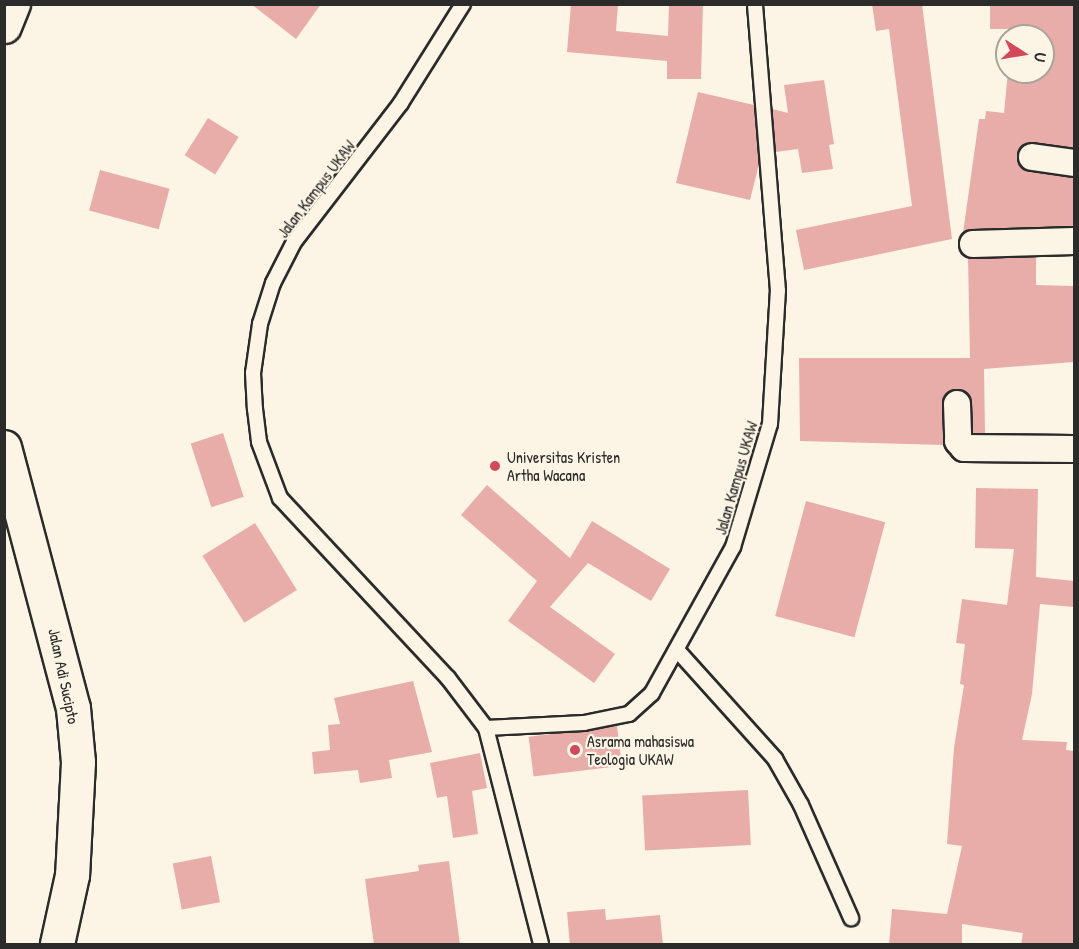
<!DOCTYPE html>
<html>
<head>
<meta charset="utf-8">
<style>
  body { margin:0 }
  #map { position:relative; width:1079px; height:949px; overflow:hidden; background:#fcf5e5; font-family:"Patrick Hand",sans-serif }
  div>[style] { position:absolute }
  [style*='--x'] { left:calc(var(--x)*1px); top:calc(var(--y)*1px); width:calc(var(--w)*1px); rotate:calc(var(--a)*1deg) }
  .building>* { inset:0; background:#e8ada9; transform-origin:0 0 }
  .roads { filter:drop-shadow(2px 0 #2b2b2b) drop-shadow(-2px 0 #2b2b2b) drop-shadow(0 2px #2b2b2b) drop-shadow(0 -2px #2b2b2b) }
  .lane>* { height:14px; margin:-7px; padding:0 7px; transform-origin:7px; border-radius:7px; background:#fcf5e5 }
  .street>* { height:26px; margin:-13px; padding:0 13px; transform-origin:13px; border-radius:13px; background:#fcf5e5 }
  .secondary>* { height:33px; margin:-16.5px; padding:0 16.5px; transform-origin:16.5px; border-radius:16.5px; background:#fcf5e5 }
  .dots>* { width:16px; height:16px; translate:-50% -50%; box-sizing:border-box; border:3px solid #fcf5e5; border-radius:50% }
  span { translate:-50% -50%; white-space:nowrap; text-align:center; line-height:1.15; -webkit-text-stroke:4.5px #fcf5e5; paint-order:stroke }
  .street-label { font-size:16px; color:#2b2b2b }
  .poi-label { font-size:16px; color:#2b2b2b }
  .left { translate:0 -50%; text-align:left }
  .frame { position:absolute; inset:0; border:6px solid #2b2b2b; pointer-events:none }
  .north { position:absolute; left:995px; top:24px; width:60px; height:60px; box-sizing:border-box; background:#fcf5e5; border:2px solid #a8a49b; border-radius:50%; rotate:102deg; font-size:16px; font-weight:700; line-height:24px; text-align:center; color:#2b2b2b }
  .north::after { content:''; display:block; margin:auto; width:21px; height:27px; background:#d1495b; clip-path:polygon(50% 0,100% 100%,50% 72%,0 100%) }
</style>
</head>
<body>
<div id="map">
  <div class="building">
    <i style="clip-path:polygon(251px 4px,321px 4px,296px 39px)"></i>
    <i style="clip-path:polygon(571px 4px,618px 4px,616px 31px,668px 36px,669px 4px,703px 4px,701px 79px,667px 79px,667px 61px,567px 52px)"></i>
    <i style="clip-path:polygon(872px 4px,922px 4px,952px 239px,804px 270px,796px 230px,912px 206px,889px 29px,876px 31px)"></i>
    <i style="clip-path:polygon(990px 4px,1074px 4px,1074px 148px,1027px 143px,1017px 155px,1018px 163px,1029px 172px,1074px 178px,1074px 226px,973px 229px,963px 233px,979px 119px,985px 119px,986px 111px,1004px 113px,1008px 72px,1043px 72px,1043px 36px,1012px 36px,1013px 29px,990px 29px)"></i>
    <i style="clip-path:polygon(824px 80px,834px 144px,829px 145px,833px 169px,802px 173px,798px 149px,776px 152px,772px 109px,788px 113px,784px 85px)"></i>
    <i style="clip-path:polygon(698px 92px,754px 105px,759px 164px,750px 200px,676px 183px)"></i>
    <i style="left:208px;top:118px;width:36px;height:44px;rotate:32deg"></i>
    <i style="left:100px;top:170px;width:72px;height:42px;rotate:15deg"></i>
    <i style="clip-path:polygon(1036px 257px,1036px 285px,1074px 286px,1074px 362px,984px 369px,985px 433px,973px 433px,970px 397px,956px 389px,949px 392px,942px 404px,944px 445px,800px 441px,799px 358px,970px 358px,968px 258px)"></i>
    <i style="left:223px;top:433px;width:67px;height:34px;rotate:72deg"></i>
    <i style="clip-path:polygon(487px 485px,570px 558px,592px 521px,670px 569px,651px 601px,588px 563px,550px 607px,615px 654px,594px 683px,508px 621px,537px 581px,461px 515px)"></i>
    <i style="clip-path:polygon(976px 488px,1038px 489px,1036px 577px,1074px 581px,1074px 607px,1040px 604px,1032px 694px,1022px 740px,1067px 742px,1066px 750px,1074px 751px,1074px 945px,1021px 945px,1023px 933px,962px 924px,962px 945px,889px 945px,892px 909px,947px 914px,962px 846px,947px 844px,954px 748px,964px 685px,960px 684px,965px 644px,956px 643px,962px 599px,1007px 605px,1014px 549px,975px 548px)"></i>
    <i style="left:806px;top:501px;width:82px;height:119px;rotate:15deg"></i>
    <i style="left:255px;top:523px;width:79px;height:62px;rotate:58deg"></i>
    <i style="clip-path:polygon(413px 681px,432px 752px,389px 760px,392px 778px,360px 783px,358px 770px,314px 774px,312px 752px,330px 750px,328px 725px,340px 724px,334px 698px)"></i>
    <i style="left:617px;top:726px;width:40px;height:89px;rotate:83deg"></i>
    <i style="clip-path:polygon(480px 753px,487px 788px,472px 791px,478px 834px,453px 838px,447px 796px,437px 798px,430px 763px)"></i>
    <i style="left:748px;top:790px;width:55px;height:106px;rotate:87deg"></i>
    <i style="left:211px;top:856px;width:47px;height:39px;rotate:79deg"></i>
    <i style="clip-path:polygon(449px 861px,460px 945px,374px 945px,365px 879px,419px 871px,418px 865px)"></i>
    <i style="clip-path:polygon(605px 909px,606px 920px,660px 915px,663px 945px,570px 945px,567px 912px)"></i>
  </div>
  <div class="roads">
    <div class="lane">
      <i style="--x:463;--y:4;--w:117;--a:122.1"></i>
      <i style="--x:401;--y:103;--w:175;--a:127.6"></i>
      <i style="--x:294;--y:242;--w:46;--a:117.1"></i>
      <i style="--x:273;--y:283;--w:43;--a:107.6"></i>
      <i style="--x:260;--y:324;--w:49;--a:98.1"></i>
      <i style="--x:253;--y:373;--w:36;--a:87"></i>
      <i style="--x:255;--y:409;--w:33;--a:83"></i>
      <i style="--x:259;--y:442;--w:60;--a:69.4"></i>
      <i style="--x:280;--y:498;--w:246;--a:47"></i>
      <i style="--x:448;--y:678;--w:63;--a:52.8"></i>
      <i style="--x:486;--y:728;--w:223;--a:75.7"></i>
      <i style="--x:677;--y:650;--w:147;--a:48"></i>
      <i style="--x:775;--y:759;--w:53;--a:60.5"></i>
      <i style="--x:801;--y:805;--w:124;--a:66.1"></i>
      <i style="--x:486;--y:728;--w:98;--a:-2.9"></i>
      <i style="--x:584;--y:723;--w:46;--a:-11.3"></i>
      <i style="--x:629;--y:714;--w:31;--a:-42"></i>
      <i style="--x:652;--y:693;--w:167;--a:-61"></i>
      <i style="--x:733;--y:547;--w:128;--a:-73.3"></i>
      <i style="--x:770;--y:424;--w:133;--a:-86.6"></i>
      <i style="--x:778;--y:291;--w:288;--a:-94.6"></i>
    </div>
    <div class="street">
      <i style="--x:1032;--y:157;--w:42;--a:8.1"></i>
      <i style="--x:973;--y:244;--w:101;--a:-1.7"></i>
      <i style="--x:957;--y:404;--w:37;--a:88"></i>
      <i style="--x:958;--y:441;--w:9;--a:49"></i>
      <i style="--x:964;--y:448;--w:110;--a:0.5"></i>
    </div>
    <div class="secondary">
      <i style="--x:4;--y:26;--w:24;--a:-68"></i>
      <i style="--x:4;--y:447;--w:270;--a:75.2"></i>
      <i style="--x:73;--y:708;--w:54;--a:84.7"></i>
      <i style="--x:78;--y:762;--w:113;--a:93"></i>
      <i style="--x:72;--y:875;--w:71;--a:102.3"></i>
    </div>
  </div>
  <div class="dots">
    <i style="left:495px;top:466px;background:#d1495b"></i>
    <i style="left:575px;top:750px;background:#d1495b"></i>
  </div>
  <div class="street-label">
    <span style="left:316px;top:189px;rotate:-53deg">Jalan Kampus UKAW</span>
    <span style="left:736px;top:478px;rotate:-74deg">Jalan Kampus UKAW</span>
    <span style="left:64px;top:676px;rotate:78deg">Jalan Adi Sucipto</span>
  </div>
  <div class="poi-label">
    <span class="left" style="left:507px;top:466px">Universitas Kristen<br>Artha Wacana</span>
    <span class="left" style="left:587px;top:750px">Asrama mahasiswa<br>Teologia UKAW</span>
  </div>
  <div class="frame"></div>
  <div class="north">U</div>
</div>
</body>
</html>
